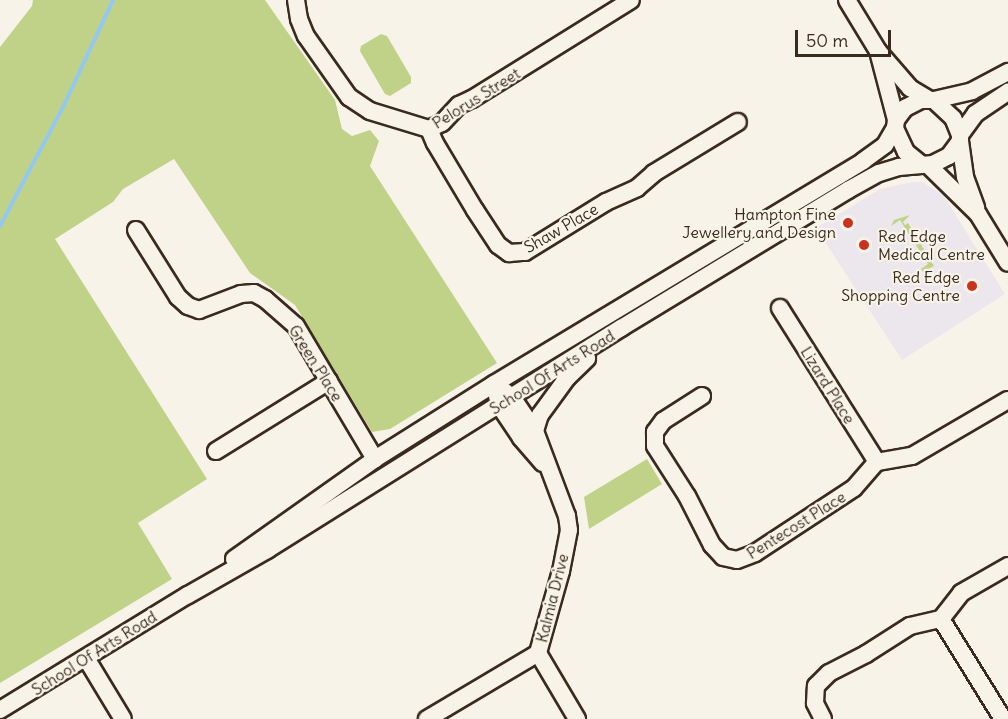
<!DOCTYPE html>
<html>
<head>
<meta charset="utf-8">
<style>
  body { margin:0 }
  #map { position:relative; width:1008px; height:719px; overflow:hidden; background:#f7f3e8; font-family:Delius,sans-serif }
  div>[style] { position:absolute }
  [style*='--x'] { left:calc(var(--x)*1px); top:calc(var(--y)*1px); width:calc(var(--w)*1px); rotate:calc(var(--a)*1deg) }
  .built>* { inset:0; background:#ece6ed }
  .green>* { inset:0; background:#c0d288 }
  .stream>* { height:4px; margin:-2px; padding:0 2px; transform-origin:2px; border-radius:2px; background:#93c8f1 }
  .roads { filter:drop-shadow(2px 0 #3b2a1e) drop-shadow(-2px 0 #3b2a1e) drop-shadow(0 2px #3b2a1e) drop-shadow(0 -2px #3b2a1e) }
  .minor>* { height:16px; margin:-8px; padding:0 8px; transform-origin:8px; border-radius:8px; background:#f7f3e8 }
  .dots>* { width:16px; height:16px; translate:-50% -50%; box-sizing:border-box; border:3px solid #f7f3e8; border-radius:50% }
  span { translate:-50% -50%; white-space:nowrap; text-align:center; line-height:1.15; -webkit-text-stroke:4.5px #f7f3e8; paint-order:stroke }
  .street-label { font-size:16px; color:#3b2a1e }
  .poi-label { font-size:16px; color:#3b2a1e }
  .right { translate:-100% -50%; text-align:right }
  .left { translate:0 -50%; text-align:left }
  .scale { position:absolute; left:795px; top:30px; width:96px; height:27px; box-sizing:border-box; border:3px solid #3b2a1e; border-top:0; padding-left:8px; font-size:18px; line-height:21px; white-space:nowrap; color:#3b2a1e; -webkit-text-stroke:4px #f7f3e8; paint-order:stroke }
</style>
</head>
<body>
<div id="map">
  <div class="built">
    <i style="clip-path:polygon(913px 182px,922px 182px,943px 195px,1005px 294px,902px 360px,816px 228px,880px 189px)"></i>
  </div>
  <div class="green">
    <i style="clip-path:polygon(33px 0,265px 0,335px 100px,342px 129px,352px 136px,370px 130px,379px 141px,370px 166px,497px 363px,390px 429px,372px 432px,295px 305px,250px 273px,174px 159px,123px 189px,113px 202px,55px 239px,207px 479px,138px 523px,172px 579px,0 683px,0 47px,32px 6px)"></i>
    <i style="clip-path:polygon(381px 34px,387px 36px,411px 77px,411px 83px,390px 96px,385px 94px,360px 51px,361px 46px)"></i>
    <i style="clip-path:polygon(910px 215px,903px 222px,905px 225px,908px 223px,934px 266px,923px 272px,921px 269px,928px 264px,900px 220px,891px 226px,894px 220px)"></i>
    <i style="clip-path:polygon(647px 459px,662px 484px,589px 529px,584px 497px)"></i>
  </div>
  <div class="stream">
    <i style="--x:0;--y:226;--w:139;--a:-62.1"></i>
    <i style="--x:65;--y:103;--w:114;--a:-65"></i>
  </div>
  <div class="roads">
    <div class="minor">
      <i style="--x:296;--y:0;--w:19;--a:81"></i>
      <i style="--x:299;--y:19;--w:18;--a:68"></i>
      <i style="--x:306;--y:36;--w:75;--a:54.8"></i>
      <i style="--x:349;--y:97;--w:25;--a:34"></i>
      <i style="--x:370;--y:111;--w:62;--a:17"></i>
      <i style="--x:429;--y:129;--w:14;--a:-25"></i>
      <i style="--x:442;--y:123;--w:25;--a:-47"></i>
      <i style="--x:459;--y:105;--w:14;--a:-25"></i>
      <i style="--x:472;--y:99;--w:187;--a:-31.9"></i>
      <i style="--x:847;--y:0;--w:60;--a:58.7"></i>
      <i style="--x:878;--y:51;--w:49;--a:49.1"></i>
      <i style="--x:910;--y:88;--w:23;--a:31"></i>
      <i style="--x:879;--y:55;--w:67;--a:75.3"></i>
      <i style="--x:429;--y:129;--w:15;--a:67"></i>
      <i style="--x:435;--y:143;--w:78;--a:59.2"></i>
      <i style="--x:475;--y:210;--w:42;--a:56.7"></i>
      <i style="--x:498;--y:245;--w:14;--a:36"></i>
      <i style="--x:509;--y:253;--w:16;--a:-4"></i>
      <i style="--x:525;--y:252;--w:95;--a:-31.7"></i>
      <i style="--x:606;--y:202;--w:34;--a:-24"></i>
      <i style="--x:637;--y:188;--w:23;--a:-41"></i>
      <i style="--x:654;--y:173;--w:98;--a:-31.3"></i>
      <i style="--x:960;--y:135;--w:26;--a:-54"></i>
      <i style="--x:975;--y:114;--w:40;--a:-34"></i>
      <i style="--x:960;--y:141;--w:36;--a:82"></i>
      <i style="--x:965;--y:177;--w:33;--a:70"></i>
      <i style="--x:922;--y:165;--w:21;--a:-141"></i>
      <i style="--x:906;--y:152;--w:26;--a:-115"></i>
      <i style="--x:895;--y:128;--w:8;--a:-83"></i>
      <i style="--x:896;--y:120;--w:15;--a:-53"></i>
      <i style="--x:905;--y:108;--w:18;--a:-27"></i>
      <i style="--x:921;--y:100;--w:13;--a:0"></i>
      <i style="--x:934;--y:100;--w:39;--a:-13"></i>
      <i style="--x:972;--y:91;--w:41;--a:-27.8"></i>
      <i style="--x:928;--y:165;--w:70;--a:44.4"></i>
      <i style="--x:978;--y:214;--w:57;--a:58.5"></i>
      <i style="--x:136;--y:230;--w:79;--a:57.9"></i>
      <i style="--x:178;--y:297;--w:13;--a:42"></i>
      <i style="--x:188;--y:306;--w:12;--a:20"></i>
      <i style="--x:199;--y:310;--w:45;--a:-20.9"></i>
      <i style="--x:241;--y:294;--w:13;--a:-4"></i>
      <i style="--x:254;--y:293;--w:13;--a:29"></i>
      <i style="--x:265;--y:299;--w:41;--a:41.1"></i>
      <i style="--x:296;--y:326;--w:155;--a:59.3"></i>
      <i style="--x:780;--y:308;--w:182;--a:57.8"></i>
      <i style="--x:504;--y:391;--w:10;--a:37"></i>
      <i style="--x:512;--y:397;--w:41;--a:55.9"></i>
      <i style="--x:535;--y:431;--w:91;--a:69.4"></i>
      <i style="--x:567;--y:516;--w:14;--a:82"></i>
      <i style="--x:569;--y:530;--w:42;--a:101"></i>
      <i style="--x:561;--y:571;--w:85;--a:105.7"></i>
      <i style="--x:538;--y:653;--w:77;--a:59.4"></i>
      <i style="--x:497;--y:396;--w:9;--a:77"></i>
      <i style="--x:499;--y:405;--w:40;--a:56"></i>
      <i style="--x:521;--y:438;--w:33;--a:49"></i>
      <i style="--x:702;--y:396;--w:46;--a:147.3"></i>
      <i style="--x:663;--y:421;--w:14;--a:126"></i>
      <i style="--x:655;--y:432;--w:14;--a:90"></i>
      <i style="--x:655;--y:446;--w:59;--a:57.4"></i>
      <i style="--x:687;--y:496;--w:55;--a:63"></i>
      <i style="--x:712;--y:545;--w:16;--a:47"></i>
      <i style="--x:723;--y:557;--w:14;--a:12"></i>
      <i style="--x:737;--y:560;--w:19;--a:-21"></i>
      <i style="--x:755;--y:553;--w:118;--a:-33.3"></i>
      <i style="--x:854;--y:488;--w:35;--a:-49"></i>
      <i style="--x:877;--y:462;--w:36;--a:-10"></i>
      <i style="--x:912;--y:456;--w:111;--a:-30.3"></i>
      <i style="--x:535;--y:431;--w:17;--a:-73"></i>
      <i style="--x:540;--y:415;--w:46;--a:-53.9"></i>
      <i style="--x:567;--y:378;--w:28;--a:-44"></i>
      <i style="--x:216;--y:451;--w:133;--a:-31.8"></i>
      <i style="--x:234;--y:559;--w:173;--a:-35.3"></i>
      <i style="--x:375;--y:459;--w:141;--a:-32.2"></i>
      <i style="--x:494;--y:384;--w:431;--a:-31.1"></i>
      <i style="--x:863;--y:161;--w:27;--a:-36"></i>
      <i style="--x:885;--y:145;--w:20;--a:-60"></i>
      <i style="--x:941;--y:619;--w:118;--a:58.2"></i>
      <i style="--x:86;--y:658;--w:71;--a:58.8"></i>
      <i style="--x:0;--y:710;--w:220;--a:-31.5"></i>
      <i style="--x:188;--y:595;--w:91;--a:-29.7"></i>
      <i style="--x:267;--y:550;--w:418;--a:-32.1"></i>
      <i style="--x:621;--y:328;--w:266;--a:-31.3"></i>
      <i style="--x:848;--y:190;--w:35;--a:-29"></i>
      <i style="--x:879;--y:173;--w:21;--a:-17"></i>
      <i style="--x:899;--y:167;--w:34;--a:-5"></i>
      <i style="--x:933;--y:164;--w:18;--a:-27"></i>
      <i style="--x:949;--y:156;--w:19;--a:-54"></i>
      <i style="--x:960;--y:141;--w:6;--a:-90"></i>
      <i style="--x:960;--y:135;--w:18;--a:-112"></i>
      <i style="--x:953;--y:118;--w:26;--a:-137"></i>
      <i style="--x:427;--y:719;--w:129;--a:-30.7"></i>
      <i style="--x:823;--y:719;--w:18;--a:-117"></i>
      <i style="--x:815;--y:703;--w:17;--a:-87"></i>
      <i style="--x:816;--y:686;--w:18;--a:-45"></i>
      <i style="--x:829;--y:673;--w:42;--a:-27.2"></i>
      <i style="--x:866;--y:654;--w:52;--a:-32.5"></i>
      <i style="--x:910;--y:626;--w:32;--a:-13"></i>
      <i style="--x:941;--y:619;--w:33;--a:-52"></i>
      <i style="--x:961;--y:593;--w:54;--a:-29.9"></i>
    </div>
  </div>
  <div class="dots">
    <i style="left:848px;top:223px;background:#c8321e"></i>
    <i style="left:864px;top:245px;background:#c8321e"></i>
    <i style="left:972px;top:286px;background:#c8321e"></i>
  </div>
  <div class="street-label">
    <span style="left:476px;top:98px;rotate:-32deg">Pelorus Street</span>
    <span style="left:561px;top:228px;rotate:-30deg">Shaw Place</span>
    <span style="left:316px;top:363px;rotate:58deg">Green Place</span>
    <span style="left:552px;top:372px;rotate:-32deg">School Of Arts Road</span>
    <span style="left:828px;top:385px;rotate:58deg">Lizard Place</span>
    <span style="left:796px;top:525px;rotate:-32deg">Pentecost Place</span>
    <span style="left:552px;top:598px;rotate:-76deg">Kalmia Drive</span>
    <span style="left:94px;top:653px;rotate:-32deg">School Of Arts Road</span>
  </div>
  <div class="poi-label">
    <span class="right" style="left:836px;top:223px">Hampton Fine<br>Jewellery and Design</span>
    <span class="left" style="left:878px;top:245px">Red Edge<br>Medical Centre</span>
    <span class="right" style="left:960px;top:286px">Red Edge<br>Shopping Centre</span>
  </div>
  <div class="scale">50 m</div>
</div>
</body>
</html>
